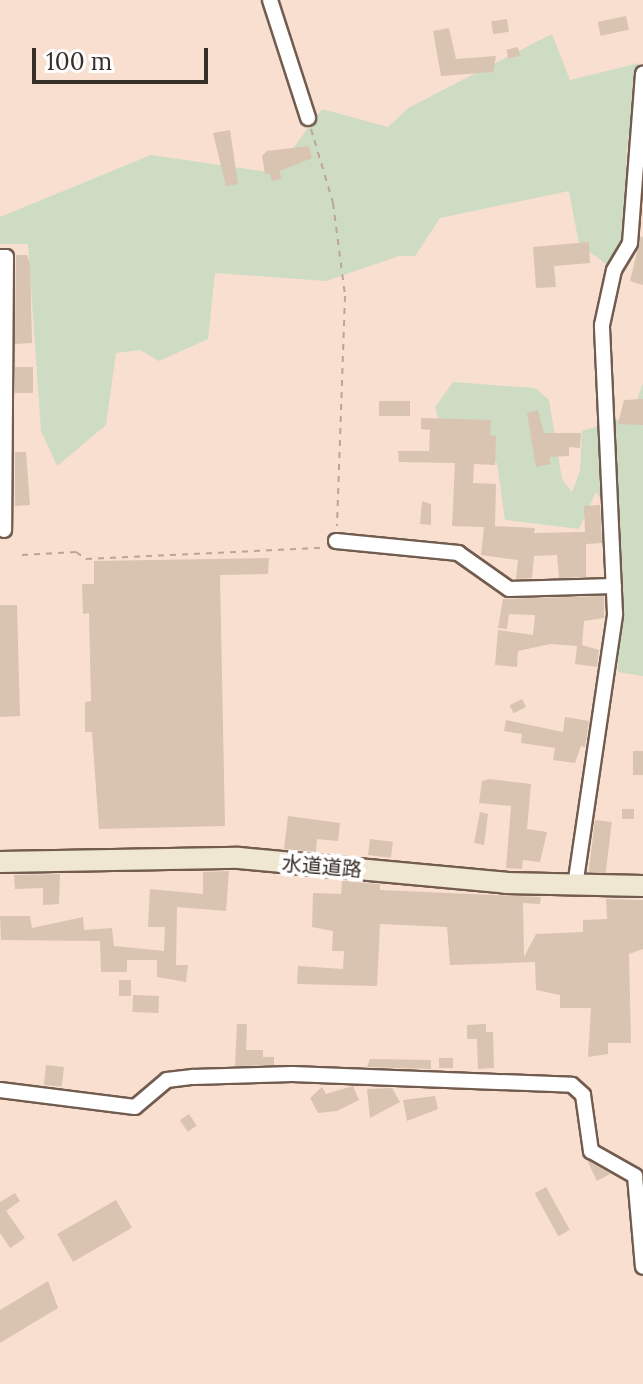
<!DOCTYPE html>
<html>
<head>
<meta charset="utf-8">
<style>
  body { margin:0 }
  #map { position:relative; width:643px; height:1384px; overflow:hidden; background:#f9dfcf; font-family:Lora,"Noto Sans JP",serif }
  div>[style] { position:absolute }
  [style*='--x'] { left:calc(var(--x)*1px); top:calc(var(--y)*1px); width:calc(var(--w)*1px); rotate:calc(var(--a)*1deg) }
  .green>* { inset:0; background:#cedcc4 }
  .building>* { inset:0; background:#d8c4b0; transform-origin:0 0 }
  .path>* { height:2px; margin-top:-1px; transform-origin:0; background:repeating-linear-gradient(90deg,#baa598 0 6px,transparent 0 12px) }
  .roads { filter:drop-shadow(2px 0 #725c4f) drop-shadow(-2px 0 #725c4f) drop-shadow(0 2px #725c4f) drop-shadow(0 -2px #725c4f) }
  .street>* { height:14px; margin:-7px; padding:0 7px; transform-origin:7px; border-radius:7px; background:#fff }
  .secondary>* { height:20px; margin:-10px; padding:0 10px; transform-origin:10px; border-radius:10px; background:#f0e7d3 }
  span { translate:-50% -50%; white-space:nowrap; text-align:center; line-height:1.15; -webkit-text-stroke:8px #fff; paint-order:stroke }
  .street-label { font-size:20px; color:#382f29 }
  .scale { position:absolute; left:32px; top:48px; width:176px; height:36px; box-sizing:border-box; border:4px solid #382f29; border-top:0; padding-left:10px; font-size:24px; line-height:28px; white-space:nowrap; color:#382f29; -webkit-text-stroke:6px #fff; paint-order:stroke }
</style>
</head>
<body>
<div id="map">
  <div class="green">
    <i style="clip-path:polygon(552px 34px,570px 80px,639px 63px,626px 156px,630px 243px,614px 270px,579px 244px,569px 191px,440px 218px,415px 256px,399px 256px,326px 281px,215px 273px,208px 339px,159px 361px,140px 350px,116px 353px,106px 425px,57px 466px,41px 431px,28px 244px,0 244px,0 217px,151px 155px,275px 173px,322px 109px,388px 127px,408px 108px)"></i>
    <i style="clip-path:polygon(453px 382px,535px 388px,549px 400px,562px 479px,572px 492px,580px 471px,582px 431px,632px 415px,643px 383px,643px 676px,618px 672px,621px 525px,596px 492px,579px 529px,505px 520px,497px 463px,443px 435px,435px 407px)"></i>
  </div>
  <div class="building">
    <i style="left:626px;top:16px;width:14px;height:29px;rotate:78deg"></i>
    <i style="left:507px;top:19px;width:13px;height:16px;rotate:81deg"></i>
    <i style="clip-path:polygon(449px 28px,456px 59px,496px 56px,493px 72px,441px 76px,433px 31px)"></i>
    <i style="left:518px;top:47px;width:9px;height:12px;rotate:77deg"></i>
    <i style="clip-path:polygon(230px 130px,238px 184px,226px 186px,213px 133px)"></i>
    <i style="clip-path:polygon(309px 146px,312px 158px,280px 171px,281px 179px,272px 181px,270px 174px,265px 174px,262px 156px,267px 151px)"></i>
    <i style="clip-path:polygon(641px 236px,643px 237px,643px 285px,630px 281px)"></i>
    <i style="clip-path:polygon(589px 242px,590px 263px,554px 266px,556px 287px,536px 288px,533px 247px)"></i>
    <i style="clip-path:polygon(16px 255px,27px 255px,30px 264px,32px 343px,15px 344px)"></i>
    <i style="left:15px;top:367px;width:18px;height:26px"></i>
    <i style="clip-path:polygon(643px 399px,643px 425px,618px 424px,624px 400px)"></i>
    <i style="left:379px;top:401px;width:31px;height:15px"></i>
    <i style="clip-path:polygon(538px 410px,544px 433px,581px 433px,580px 448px,569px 447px,569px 456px,549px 457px,551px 464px,536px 467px,527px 413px)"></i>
    <i style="clip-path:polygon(421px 418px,491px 420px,490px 435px,496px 436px,495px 465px,474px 464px,473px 483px,496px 484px,495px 526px,535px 528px,534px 533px,585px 532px,584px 506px,600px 505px,602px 543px,586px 544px,586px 577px,559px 578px,557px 555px,534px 556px,532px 578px,516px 579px,518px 560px,481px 555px,484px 527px,452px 526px,455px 463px,399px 462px,398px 451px,429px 451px,430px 430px,421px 429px)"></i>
    <i style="clip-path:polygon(15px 452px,26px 452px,30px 505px,15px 506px)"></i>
    <i style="clip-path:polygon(422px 501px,431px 504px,431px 525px,420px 524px)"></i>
    <i style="clip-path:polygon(269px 558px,268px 574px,220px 575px,225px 826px,99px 829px,92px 732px,85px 732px,85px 702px,91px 701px,89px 613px,83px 614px,82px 584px,94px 584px,94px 561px)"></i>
    <i style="clip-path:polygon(604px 596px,604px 618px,584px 621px,582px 645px,599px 650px,597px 667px,575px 664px,577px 646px,550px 644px,518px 651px,517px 667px,495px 665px,498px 630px,533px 635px,535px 615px,509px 614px,507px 629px,498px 628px,503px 599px)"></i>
    <i style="clip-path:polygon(0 605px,17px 605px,20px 716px,0 717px)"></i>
    <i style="left:522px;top:699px;width:9px;height:14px;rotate:63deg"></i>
    <i style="clip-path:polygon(565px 717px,589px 721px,585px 747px,581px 746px,575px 763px,553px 760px,555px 748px,521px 743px,522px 734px,504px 731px,506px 720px,563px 732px)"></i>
    <i style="left:633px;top:751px;width:10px;height:24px"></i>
    <i style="clip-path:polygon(489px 779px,531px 784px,527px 829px,547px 832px,540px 862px,523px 860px,522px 869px,506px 868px,511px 806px,479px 803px,482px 781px)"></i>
    <i style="left:622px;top:809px;width:12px;height:10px"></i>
    <i style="clip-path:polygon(480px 812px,488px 814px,484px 845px,474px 843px)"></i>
    <i style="clip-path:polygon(288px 816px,340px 823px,338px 841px,317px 839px,316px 852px,284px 849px)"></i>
    <i style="left:595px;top:820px;width:17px;height:53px;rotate:7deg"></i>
    <i style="left:370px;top:839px;width:23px;height:16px;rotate:7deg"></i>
    <i style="clip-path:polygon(229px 871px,226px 911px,177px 907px,176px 965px,188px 965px,186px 982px,157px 977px,157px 960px,127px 960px,127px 972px,101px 972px,100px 941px,1px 940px,0 916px,30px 916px,32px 928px,83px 917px,84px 930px,112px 928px,114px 946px,164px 951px,165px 927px,148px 927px,150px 889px,203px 894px,203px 872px)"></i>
    <i style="clip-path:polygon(60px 874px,59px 904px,43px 905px,43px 888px,15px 889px,14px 875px)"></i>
    <i style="clip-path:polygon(342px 881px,380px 884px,380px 890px,541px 897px,540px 904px,523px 903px,524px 957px,536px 934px,583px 932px,583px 920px,607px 919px,606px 899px,643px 900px,643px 949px,629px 954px,631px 1043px,608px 1043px,608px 1054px,588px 1057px,591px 1008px,560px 1008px,560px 995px,536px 990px,535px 962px,450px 965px,447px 927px,380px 924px,377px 986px,297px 984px,298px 966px,343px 969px,344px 951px,332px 951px,333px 931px,312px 927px,313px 893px,341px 894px)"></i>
    <i style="left:119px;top:980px;width:12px;height:16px"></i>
    <i style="left:133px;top:995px;width:26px;height:17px;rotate:2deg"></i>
    <i style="clip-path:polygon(237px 1024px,247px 1024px,246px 1050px,263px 1050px,263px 1057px,274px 1057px,274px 1065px,235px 1066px)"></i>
    <i style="clip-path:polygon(486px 1024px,486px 1032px,493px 1032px,494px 1068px,478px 1069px,477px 1039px,467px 1039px,467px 1025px)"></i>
    <i style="left:439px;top:1058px;width:14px;height:10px"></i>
    <i style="clip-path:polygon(370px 1059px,431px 1060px,431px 1069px,367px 1067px)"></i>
    <i style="left:46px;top:1065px;width:18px;height:20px;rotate:6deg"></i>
    <i style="clip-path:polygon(353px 1086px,359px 1100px,337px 1111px,318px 1113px,310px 1098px,322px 1087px,326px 1094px)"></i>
    <i style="clip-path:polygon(392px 1088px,400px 1102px,370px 1118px,367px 1089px)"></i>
    <i style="clip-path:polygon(435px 1096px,438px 1109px,407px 1121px,403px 1100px)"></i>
    <i style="left:189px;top:1114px;width:14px;height:11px;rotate:56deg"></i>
    <i style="clip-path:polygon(587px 1160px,609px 1173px,610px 1174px,597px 1181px)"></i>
    <i style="left:546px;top:1187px;width:49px;height:13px;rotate:61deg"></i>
    <i style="clip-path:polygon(15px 1193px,20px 1201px,6px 1211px,25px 1238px,10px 1248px,0 1233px,0 1202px)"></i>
    <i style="left:116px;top:1200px;width:32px;height:68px;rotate:60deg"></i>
    <i style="clip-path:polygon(48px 1281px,58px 1308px,0 1343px,0 1310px)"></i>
  </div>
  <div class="path">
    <i style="--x:311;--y:129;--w:77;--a:73.4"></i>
    <i style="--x:333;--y:203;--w:94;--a:82.6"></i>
    <i style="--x:345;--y:296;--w:230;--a:92"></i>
    <i style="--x:22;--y:555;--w:54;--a:-3.2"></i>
    <i style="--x:76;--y:552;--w:12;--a:35"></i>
    <i style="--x:86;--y:559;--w:237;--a:-2.7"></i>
  </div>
  <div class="roads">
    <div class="street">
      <i style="--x:270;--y:0;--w:124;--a:72.1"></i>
      <i style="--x:0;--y:257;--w:6;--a:0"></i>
      <i style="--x:6;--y:257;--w:273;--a:90.4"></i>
      <i style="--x:336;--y:541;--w:123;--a:5.6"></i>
      <i style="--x:458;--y:553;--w:62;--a:35.2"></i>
      <i style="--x:509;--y:589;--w:105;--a:-1.6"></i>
      <i style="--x:575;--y:886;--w:275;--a:-81.6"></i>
      <i style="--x:615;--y:614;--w:289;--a:-92.6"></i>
      <i style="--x:602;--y:325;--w:56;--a:-77.7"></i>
      <i style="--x:614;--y:270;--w:31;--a:-59"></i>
      <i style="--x:630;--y:243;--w:170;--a:-85.6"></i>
      <i style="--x:0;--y:1090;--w:136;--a:7.2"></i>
      <i style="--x:135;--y:1107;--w:42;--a:-40.2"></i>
      <i style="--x:167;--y:1080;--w:26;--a:-7"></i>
      <i style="--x:193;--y:1077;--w:99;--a:-1.7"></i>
      <i style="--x:292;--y:1074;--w:280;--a:2.2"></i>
      <i style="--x:572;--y:1085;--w:15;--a:42"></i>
      <i style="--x:583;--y:1095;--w:57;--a:81.9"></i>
      <i style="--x:591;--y:1151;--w:51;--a:29.6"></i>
      <i style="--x:635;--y:1176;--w:91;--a:85"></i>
    </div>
    <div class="secondary">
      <i style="--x:0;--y:862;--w:239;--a:-1"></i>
      <i style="--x:239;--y:858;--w:268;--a:5.3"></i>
      <i style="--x:506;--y:883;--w:137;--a:1.3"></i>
    </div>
  </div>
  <div class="street-label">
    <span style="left:322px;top:866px;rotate:5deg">水道道路</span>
  </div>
  <div class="scale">100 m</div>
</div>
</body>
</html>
